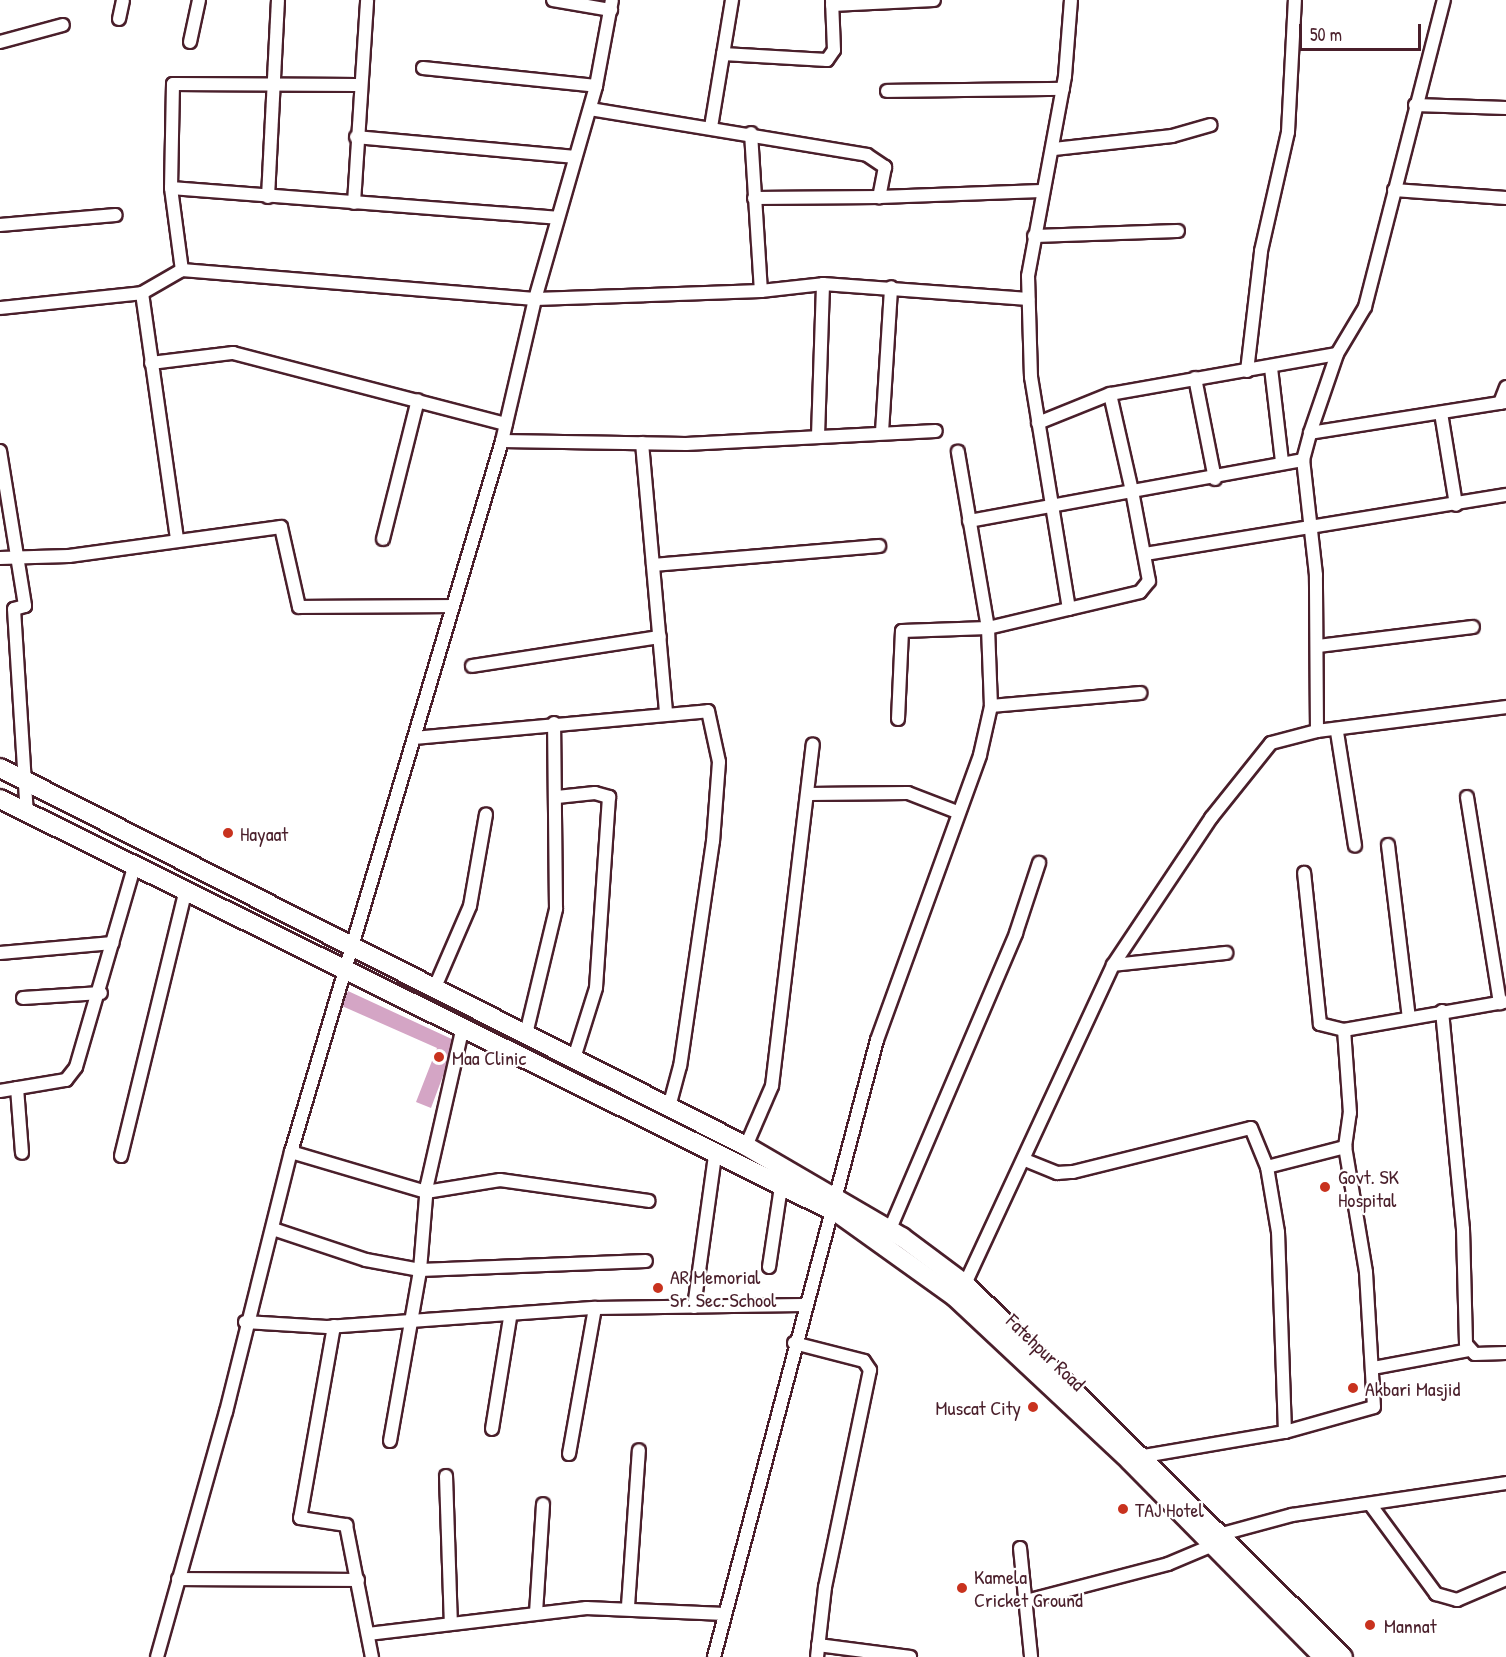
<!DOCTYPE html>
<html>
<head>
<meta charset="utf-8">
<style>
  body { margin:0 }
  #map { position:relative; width:1506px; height:1657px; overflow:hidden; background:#fff; font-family:"Patrick Hand",sans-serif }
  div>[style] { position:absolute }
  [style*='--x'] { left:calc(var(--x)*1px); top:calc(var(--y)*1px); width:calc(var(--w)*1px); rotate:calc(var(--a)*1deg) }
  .building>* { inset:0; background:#d4a5c5 }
  .roads { filter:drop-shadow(2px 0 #4a1f2b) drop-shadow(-2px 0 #4a1f2b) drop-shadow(0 2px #4a1f2b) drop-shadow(0 -2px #4a1f2b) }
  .street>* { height:12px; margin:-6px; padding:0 6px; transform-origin:6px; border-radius:6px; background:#fff }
  .secondary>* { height:18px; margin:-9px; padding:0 9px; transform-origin:9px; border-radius:9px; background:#fff }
  .dots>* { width:16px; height:16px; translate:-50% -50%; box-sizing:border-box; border:3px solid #fff; border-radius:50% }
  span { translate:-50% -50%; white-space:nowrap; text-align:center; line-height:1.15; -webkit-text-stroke:4.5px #fff; paint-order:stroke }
  .poi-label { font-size:20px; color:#4a1f2b }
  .left { translate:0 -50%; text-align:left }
  .right { translate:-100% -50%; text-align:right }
  .street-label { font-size:20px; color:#4a1f2b }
  .scale { position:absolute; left:1299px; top:24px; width:122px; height:27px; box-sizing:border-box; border:3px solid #4a1f2b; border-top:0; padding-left:8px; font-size:18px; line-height:21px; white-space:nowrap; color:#4a1f2b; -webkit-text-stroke:4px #fff; paint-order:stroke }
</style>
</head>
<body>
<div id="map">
  <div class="building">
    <i style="clip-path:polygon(348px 991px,456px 1041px,431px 1108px,416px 1102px,437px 1048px,342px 1006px)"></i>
  </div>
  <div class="roads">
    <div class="street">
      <i style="--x:553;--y:0;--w:59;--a:9.8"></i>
      <i style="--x:832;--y:5;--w:102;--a:-2.8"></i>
      <i style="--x:119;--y:19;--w:19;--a:-78"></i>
      <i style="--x:0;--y:42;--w:65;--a:-15.1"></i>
      <i style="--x:190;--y:42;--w:43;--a:-77.9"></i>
      <i style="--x:723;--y:54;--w:104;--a:3.3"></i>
      <i style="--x:827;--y:60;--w:12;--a:-55"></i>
      <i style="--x:834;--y:50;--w:50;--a:-92.3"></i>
      <i style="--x:423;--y:68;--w:174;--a:5.9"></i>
      <i style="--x:358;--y:85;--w:185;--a:-179.7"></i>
      <i style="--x:173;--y:84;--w:104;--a:91.1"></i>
      <i style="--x:171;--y:188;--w:83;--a:82.4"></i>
      <i style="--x:182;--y:270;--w:354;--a:4.7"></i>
      <i style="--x:535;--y:299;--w:226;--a:-2"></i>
      <i style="--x:761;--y:291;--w:62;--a:-6.4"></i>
      <i style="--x:823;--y:284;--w:206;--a:4.2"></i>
      <i style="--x:887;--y:91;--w:176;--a:-0.7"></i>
      <i style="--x:1415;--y:105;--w:91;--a:1.9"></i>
      <i style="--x:590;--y:109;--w:281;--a:9.4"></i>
      <i style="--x:867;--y:155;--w:22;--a:34"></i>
      <i style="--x:885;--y:167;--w:31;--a:101"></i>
      <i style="--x:879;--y:197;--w:125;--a:179.5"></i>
      <i style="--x:711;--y:127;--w:129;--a:-80.6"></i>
      <i style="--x:751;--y:133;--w:158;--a:86.4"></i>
      <i style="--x:356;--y:137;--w:220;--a:5.2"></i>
      <i style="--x:1054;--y:149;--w:119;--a:-6.3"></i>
      <i style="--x:1172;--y:136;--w:40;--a:-16"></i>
      <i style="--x:171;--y:188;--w:387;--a:4.4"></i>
      <i style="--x:1394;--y:190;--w:112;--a:4.1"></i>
      <i style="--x:268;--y:197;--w:197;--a:-87.1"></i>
      <i style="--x:879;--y:197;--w:163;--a:-2.1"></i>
      <i style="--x:354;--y:203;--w:203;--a:-86.3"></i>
      <i style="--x:0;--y:225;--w:116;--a:-4.9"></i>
      <i style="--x:1034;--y:236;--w:144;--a:-2"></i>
      <i style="--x:142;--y:293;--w:46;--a:-29.9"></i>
      <i style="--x:0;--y:308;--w:143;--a:-6"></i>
      <i style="--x:142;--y:293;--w:248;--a:81.9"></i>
      <i style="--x:151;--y:363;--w:83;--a:-7"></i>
      <i style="--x:233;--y:353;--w:282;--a:14.6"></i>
      <i style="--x:1271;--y:368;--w:95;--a:83.3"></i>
      <i style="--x:1247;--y:371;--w:121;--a:-83.3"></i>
      <i style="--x:1261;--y:251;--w:122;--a:-77.2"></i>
      <i style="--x:1288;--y:132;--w:132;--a:-87"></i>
      <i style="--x:1195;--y:378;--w:103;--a:78.8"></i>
      <i style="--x:1500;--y:403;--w:17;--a:-69"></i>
      <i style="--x:1441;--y:413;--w:93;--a:80.7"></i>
      <i style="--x:1038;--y:423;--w:78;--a:-21.9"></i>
      <i style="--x:882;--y:432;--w:145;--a:-86.4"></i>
      <i style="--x:1310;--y:433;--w:83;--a:-71.1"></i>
      <i style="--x:1337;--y:354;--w:55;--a:-59.2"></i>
      <i style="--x:1365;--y:307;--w:317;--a:-75.6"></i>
      <i style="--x:818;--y:436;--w:152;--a:-88.1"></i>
      <i style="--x:502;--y:441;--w:184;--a:0.9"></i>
      <i style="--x:686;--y:444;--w:250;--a:-3"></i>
      <i style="--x:642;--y:443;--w:270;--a:84.9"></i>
      <i style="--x:0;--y:451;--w:157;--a:80.8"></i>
      <i style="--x:25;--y:606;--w:11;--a:165"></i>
      <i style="--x:14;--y:609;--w:204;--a:86.4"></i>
      <i style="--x:969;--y:521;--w:166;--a:-10.4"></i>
      <i style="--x:1132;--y:491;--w:99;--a:-102.8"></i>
      <i style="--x:1110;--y:394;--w:230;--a:-10"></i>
      <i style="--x:383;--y:539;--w:143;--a:-75.9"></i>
      <i style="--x:1145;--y:554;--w:366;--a:-9.3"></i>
      <i style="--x:0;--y:558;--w:69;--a:-1.7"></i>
      <i style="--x:69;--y:556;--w:214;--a:-7.8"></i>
      <i style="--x:281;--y:527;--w:82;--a:77.3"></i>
      <i style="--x:299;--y:607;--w:154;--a:-0.4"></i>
      <i style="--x:653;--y:565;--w:227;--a:-4.8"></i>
      <i style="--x:1069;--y:609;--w:235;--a:-99.3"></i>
      <i style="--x:1031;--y:377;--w:101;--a:-91.7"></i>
      <i style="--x:1028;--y:276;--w:203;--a:-79.5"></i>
      <i style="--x:1065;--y:76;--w:76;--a:-85.5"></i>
      <i style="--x:1318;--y:646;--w:156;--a:-7"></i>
      <i style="--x:472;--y:666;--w:190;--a:-8.8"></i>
      <i style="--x:991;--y:706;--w:150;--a:-5"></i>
      <i style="--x:898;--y:719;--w:88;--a:-87.4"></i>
      <i style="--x:902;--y:631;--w:86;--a:-2"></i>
      <i style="--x:988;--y:628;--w:156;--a:-13.3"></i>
      <i style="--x:1140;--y:592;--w:14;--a:-51"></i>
      <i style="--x:1149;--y:581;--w:92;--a:-100.7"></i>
      <i style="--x:1132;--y:491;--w:174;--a:-10.3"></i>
      <i style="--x:1317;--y:731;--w:191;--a:-7.2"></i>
      <i style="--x:1337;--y:732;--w:115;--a:81"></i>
      <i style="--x:414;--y:738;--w:295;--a:-5.2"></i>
      <i style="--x:708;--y:711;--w:52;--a:77.8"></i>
      <i style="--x:719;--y:762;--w:79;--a:94.3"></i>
      <i style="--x:713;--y:841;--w:227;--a:98.3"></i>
      <i style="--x:680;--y:1066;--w:42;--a:105"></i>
      <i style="--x:809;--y:794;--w:99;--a:-0.6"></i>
      <i style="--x:908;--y:793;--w:53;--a:21.2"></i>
      <i style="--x:557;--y:797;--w:38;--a:-6"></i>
      <i style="--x:595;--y:793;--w:15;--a:16"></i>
      <i style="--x:609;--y:797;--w:191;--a:93.9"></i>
      <i style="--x:596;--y:988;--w:73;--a:107.4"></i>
      <i style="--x:1467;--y:797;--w:209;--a:80.9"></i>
      <i style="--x:1388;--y:845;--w:174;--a:83.1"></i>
      <i style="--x:0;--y:953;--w:113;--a:-5.1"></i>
      <i style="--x:1113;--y:965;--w:114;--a:-6.1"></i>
      <i style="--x:435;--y:987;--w:88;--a:-66.6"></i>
      <i style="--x:470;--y:906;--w:93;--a:-80.1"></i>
      <i style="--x:23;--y:998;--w:78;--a:-3.7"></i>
      <i style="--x:1442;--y:1011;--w:219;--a:84.5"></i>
      <i style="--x:1463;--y:1229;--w:115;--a:88.5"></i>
      <i style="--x:1466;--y:1344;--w:13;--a:48"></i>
      <i style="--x:1475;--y:1354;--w:31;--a:-2"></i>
      <i style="--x:1344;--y:1030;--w:163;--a:-9.9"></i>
      <i style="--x:526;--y:1034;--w:129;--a:-76.5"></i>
      <i style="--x:556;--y:909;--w:186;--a:-90.6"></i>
      <i style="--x:17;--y:1088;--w:65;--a:85.6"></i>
      <i style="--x:0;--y:1091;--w:67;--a:-9.5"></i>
      <i style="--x:66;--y:1080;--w:16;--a:-52"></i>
      <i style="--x:76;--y:1067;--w:207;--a:-73.8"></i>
      <i style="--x:746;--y:1146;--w:65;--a:-66.6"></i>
      <i style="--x:772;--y:1086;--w:344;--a:-83.2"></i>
      <i style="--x:291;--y:1152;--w:141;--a:16.5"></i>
      <i style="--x:426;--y:1192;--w:75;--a:-9.2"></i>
      <i style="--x:500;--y:1180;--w:150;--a:8"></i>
      <i style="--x:121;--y:1156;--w:274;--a:-76.3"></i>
      <i style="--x:1025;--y:1160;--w:35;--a:22"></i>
      <i style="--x:1057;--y:1173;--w:16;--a:-4"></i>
      <i style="--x:1073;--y:1172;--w:183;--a:-13.9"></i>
      <i style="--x:1251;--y:1128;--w:42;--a:67.7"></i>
      <i style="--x:273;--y:1229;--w:98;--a:18.4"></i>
      <i style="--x:366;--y:1260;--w:55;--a:10.5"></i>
      <i style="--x:420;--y:1270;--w:226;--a:-2.3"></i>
      <i style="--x:890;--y:1229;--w:322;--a:-66.9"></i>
      <i style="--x:1016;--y:933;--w:74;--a:-71.8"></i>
      <i style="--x:769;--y:1267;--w:81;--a:-81.5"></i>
      <i style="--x:965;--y:1284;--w:352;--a:-65.1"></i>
      <i style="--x:1113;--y:965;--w:177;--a:-56.3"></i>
      <i style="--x:1211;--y:818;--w:96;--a:-51.3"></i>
      <i style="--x:1271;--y:743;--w:48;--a:-14.6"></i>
      <i style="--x:1317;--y:731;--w:156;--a:-90.4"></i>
      <i style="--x:1316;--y:575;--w:116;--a:-96.4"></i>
      <i style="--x:1303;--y:460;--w:28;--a:-75"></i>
      <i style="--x:1310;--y:433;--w:198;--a:-9"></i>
      <i style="--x:694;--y:1307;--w:152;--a:-82.1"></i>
      <i style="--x:245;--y:1322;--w:82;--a:3.5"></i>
      <i style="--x:327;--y:1327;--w:269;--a:-4.1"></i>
      <i style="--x:595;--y:1308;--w:208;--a:-0.8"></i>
      <i style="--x:334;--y:1326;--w:195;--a:100"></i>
      <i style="--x:300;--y:1518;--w:47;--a:8.7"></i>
      <i style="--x:346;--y:1525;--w:135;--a:78.9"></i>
      <i style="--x:794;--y:1343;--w:72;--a:14.4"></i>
      <i style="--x:864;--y:1361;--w:11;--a:56"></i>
      <i style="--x:870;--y:1370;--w:222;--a:101.7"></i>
      <i style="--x:825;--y:1587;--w:70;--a:96.5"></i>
      <i style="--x:1373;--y:1368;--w:98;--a:-10.6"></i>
      <i style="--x:492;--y:1429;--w:112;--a:-80.8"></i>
      <i style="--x:1285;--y:1432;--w:200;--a:-92"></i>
      <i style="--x:1278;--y:1232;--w:66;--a:-99.6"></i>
      <i style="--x:1267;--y:1167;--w:81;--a:-14.4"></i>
      <i style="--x:1345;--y:1147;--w:34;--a:-82"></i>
      <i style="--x:1350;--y:1113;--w:83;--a:-94.1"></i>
      <i style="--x:1344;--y:1030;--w:25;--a:-166"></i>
      <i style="--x:1320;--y:1024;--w:152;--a:-96"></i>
      <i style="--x:390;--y:1441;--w:174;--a:-80"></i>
      <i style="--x:420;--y:1270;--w:85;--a:-85.3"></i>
      <i style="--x:427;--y:1185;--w:162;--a:-77.2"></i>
      <i style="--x:569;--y:1454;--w:148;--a:-79.9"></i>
      <i style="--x:1144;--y:1456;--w:143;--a:-9.7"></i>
      <i style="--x:1285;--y:1432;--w:92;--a:-15.7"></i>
      <i style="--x:1374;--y:1407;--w:135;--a:-93.4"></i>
      <i style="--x:1366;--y:1272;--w:127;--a:-99.5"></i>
      <i style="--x:446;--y:1476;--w:147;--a:88.1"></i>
      <i style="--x:1370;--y:1504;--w:112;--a:53.7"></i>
      <i style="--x:1436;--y:1594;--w:22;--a:16"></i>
      <i style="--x:1457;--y:1600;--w:53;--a:-23.2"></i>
      <i style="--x:1222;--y:1534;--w:73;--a:-15.2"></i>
      <i style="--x:1292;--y:1515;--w:216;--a:-8.5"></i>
      <i style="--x:1020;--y:1548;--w:110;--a:84.2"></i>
      <i style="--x:178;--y:1579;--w:180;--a:0.3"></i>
      <i style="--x:1026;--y:1601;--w:147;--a:-14.6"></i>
      <i style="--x:1168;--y:1564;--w:49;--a:-22.9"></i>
      <i style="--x:628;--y:1606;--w:156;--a:-86"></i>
      <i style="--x:536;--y:1613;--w:109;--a:-86.3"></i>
      <i style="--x:368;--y:1634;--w:220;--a:-6.8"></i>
      <i style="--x:586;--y:1608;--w:139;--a:2.5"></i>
      <i style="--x:818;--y:1645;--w:93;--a:7.4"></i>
      <i style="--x:157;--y:1657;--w:255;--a:-74.3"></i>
      <i style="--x:226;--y:1412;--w:268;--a:-76"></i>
      <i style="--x:291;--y:1152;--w:742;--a:-73.47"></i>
      <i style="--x:502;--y:441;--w:146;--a:-76.9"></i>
      <i style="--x:535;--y:299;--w:222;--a:-74"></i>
      <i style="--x:596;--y:86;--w:87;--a:-79.5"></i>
      <i style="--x:714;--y:1657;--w:638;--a:-75.2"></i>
      <i style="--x:877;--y:1040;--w:303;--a:-70.1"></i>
      <i style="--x:980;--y:755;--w:50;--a:-77.3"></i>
      <i style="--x:991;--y:706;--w:78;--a:-92.2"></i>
      <i style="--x:988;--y:628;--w:179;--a:-99.7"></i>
    </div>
    <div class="secondary">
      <i style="--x:0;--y:768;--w:836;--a:26.87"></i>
      <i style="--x:746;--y:1146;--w:181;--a:30.3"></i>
      <i style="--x:902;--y:1237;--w:79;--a:36.7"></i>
      <i style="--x:965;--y:1284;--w:531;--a:44.62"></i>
      <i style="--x:0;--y:799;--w:936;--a:26.32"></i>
      <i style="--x:839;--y:1214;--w:143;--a:35.6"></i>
      <i style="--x:955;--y:1297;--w:240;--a:43.1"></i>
      <i style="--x:1130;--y:1461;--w:275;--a:45.4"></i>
    </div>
  </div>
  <div class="dots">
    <i style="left:228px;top:833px;background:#c8321e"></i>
    <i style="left:439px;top:1057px;background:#c8321e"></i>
    <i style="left:1325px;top:1187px;background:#c8321e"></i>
    <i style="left:658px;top:1288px;background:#c8321e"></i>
    <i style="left:1353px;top:1388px;background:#c8321e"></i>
    <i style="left:1033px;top:1407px;background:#c8321e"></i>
    <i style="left:1123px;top:1509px;background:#c8321e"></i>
    <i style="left:962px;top:1588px;background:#c8321e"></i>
    <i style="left:1370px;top:1625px;background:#c8321e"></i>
  </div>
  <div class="poi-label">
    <span class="left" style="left:240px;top:833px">Hayaat</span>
    <span class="left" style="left:452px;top:1057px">Maa Clinic</span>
    <span class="left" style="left:1338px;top:1188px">Govt. SK<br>Hospital</span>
    <span class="left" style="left:670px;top:1288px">AR Memorial<br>Sr. Sec. School</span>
    <span class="left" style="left:1365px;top:1388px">Akbari Masjid</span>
    <span class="right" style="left:1021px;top:1407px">Muscat City</span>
    <span class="left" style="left:1135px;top:1509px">TAJ Hotel</span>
    <span class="left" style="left:974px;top:1588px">Kamela<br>Cricket Ground</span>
    <span class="left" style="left:1384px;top:1625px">Mannat</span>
  </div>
  <div class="street-label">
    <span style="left:1046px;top:1352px;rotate:44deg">Fatehpur Road</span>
  </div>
  <div class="scale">50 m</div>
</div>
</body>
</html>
